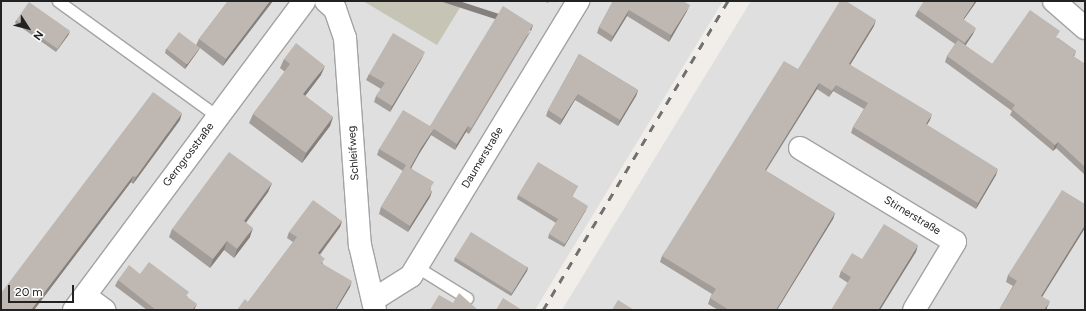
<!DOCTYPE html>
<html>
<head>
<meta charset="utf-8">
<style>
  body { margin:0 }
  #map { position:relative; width:1086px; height:311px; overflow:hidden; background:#f1eee9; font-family:Figtree,sans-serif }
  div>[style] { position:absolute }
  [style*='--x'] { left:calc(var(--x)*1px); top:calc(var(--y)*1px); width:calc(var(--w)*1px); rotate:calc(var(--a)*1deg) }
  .residential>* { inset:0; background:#dfdfdf }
  .construction>* { inset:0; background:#c5c4b5 }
  .roads { filter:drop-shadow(1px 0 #a3a3a3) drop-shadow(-1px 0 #a3a3a3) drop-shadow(0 1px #a3a3a3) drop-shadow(0 -1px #a3a3a3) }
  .lane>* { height:11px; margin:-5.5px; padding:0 5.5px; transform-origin:5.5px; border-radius:5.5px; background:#fff }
  .street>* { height:22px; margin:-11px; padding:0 11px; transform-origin:11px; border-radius:11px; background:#fff }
  .rail>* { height:3px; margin-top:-1.5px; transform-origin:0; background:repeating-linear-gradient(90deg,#707070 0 8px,transparent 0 16px) }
  .wall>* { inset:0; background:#a39d99 }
  .shaded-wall>* { inset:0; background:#85807d; transform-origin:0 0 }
  .building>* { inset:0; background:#beb7b2; transform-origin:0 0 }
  span { translate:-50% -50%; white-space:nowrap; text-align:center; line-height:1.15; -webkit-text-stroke:3px #fff; paint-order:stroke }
  .street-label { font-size:11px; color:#222 }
  .frame { position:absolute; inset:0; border:2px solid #222; pointer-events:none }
  .north { position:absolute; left:8px; top:8px; width:40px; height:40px; -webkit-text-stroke:3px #fff; paint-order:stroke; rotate:126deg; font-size:11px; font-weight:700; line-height:16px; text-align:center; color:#222 }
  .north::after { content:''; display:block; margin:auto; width:14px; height:18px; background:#222; clip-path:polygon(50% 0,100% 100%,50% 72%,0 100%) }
  .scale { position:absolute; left:8px; top:285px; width:66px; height:18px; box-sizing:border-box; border:2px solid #222; border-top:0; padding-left:5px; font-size:12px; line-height:14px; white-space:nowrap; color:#222; -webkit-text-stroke:3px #fff; paint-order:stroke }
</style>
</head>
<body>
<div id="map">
  <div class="residential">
    <i style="clip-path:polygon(1px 1px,723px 1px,535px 310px,1px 310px)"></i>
    <i style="clip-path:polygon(751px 1px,1085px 1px,1085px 310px,562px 310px)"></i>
  </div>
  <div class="construction">
    <i style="clip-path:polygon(363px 1px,464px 1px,437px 45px)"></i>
  </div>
  <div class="roads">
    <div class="lane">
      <i style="--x:58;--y:1;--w:198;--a:35.9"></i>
      <i style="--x:417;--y:267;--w:59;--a:31.8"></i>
    </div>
    <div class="street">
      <i style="--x:326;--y:1;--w:12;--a:42"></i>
      <i style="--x:335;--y:9;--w:31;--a:71"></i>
      <i style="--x:345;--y:38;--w:208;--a:85.9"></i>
      <i style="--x:360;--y:245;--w:67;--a:77"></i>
      <i style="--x:1054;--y:1;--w:41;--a:41.1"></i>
      <i style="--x:800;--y:148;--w:181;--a:31.2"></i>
      <i style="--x:955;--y:242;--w:79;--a:121.1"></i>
      <i style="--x:85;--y:296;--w:24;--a:36"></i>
      <i style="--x:373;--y:300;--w:45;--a:-32.3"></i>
      <i style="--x:411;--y:276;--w:322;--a:-58.7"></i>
      <i style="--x:74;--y:310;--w:385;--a:-53.3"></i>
    </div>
  </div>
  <div class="rail">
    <i style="--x:543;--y:310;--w:360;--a:-59.1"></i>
  </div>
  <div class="wall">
    <i style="clip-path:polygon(228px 1px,273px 1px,223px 66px,200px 48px,198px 51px,185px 69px,165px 53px,166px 49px,196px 45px,199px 39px)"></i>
    <i style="clip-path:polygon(544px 1px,549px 1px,548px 3px)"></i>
    <i style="clip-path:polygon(613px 1px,687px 11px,669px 42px,627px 16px,611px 42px,597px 33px,599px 27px)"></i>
    <i style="clip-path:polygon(918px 10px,973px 34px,965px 46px,992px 64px,1058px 38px,1076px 51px,1074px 57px,1085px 64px,1085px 175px,1056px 148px,1053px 151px,1010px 115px,1012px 111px,945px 62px,947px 56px,955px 44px,915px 16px)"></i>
    <i style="clip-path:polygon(16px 20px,69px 34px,56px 52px,15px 23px)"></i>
    <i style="clip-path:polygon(874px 26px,850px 65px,930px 120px,927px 125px,996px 175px,976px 209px,851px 133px,853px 127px,864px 109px,833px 91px,829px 97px,817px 89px,766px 171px,835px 213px,833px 219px,777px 310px,718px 310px,708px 304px,710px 298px,712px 294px,660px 262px,662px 256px,798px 69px)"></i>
    <i style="clip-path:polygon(531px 31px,469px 134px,466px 132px,455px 150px,431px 135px,419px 154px,411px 168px,431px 188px,430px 190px,432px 191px,430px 197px,408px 232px,379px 214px,381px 207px,403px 171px,377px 155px,379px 149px,430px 126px)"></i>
    <i style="clip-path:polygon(579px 54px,638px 90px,636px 96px,618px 126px,575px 100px,560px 125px,546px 116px,548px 110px)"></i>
    <i style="clip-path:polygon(422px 58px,390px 112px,374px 102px,376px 96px,381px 89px,366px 80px,369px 74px)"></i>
    <i style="clip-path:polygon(284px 59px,321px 75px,305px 96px,333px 117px,330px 126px,302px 163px,249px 123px,253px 114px,285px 72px,280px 68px)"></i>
    <i style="clip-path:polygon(180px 120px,133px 184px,131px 182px,34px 310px,1px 310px)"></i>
    <i style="clip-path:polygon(272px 183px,268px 192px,246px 223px,250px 237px,234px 258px,224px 250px,210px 268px,169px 237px,172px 229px)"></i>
    <i style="clip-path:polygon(578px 186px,572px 197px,586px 210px,564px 247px,548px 238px,549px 234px,556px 223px,517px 199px,518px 195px)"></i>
    <i style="clip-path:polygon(1085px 204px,1085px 228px,1042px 296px,1047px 308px,1046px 310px,999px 310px,1013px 286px,1006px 282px,1008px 275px)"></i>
    <i style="clip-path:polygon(342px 221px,340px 227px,320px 255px,323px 264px,350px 287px,336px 310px,237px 310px,248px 302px,293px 242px,287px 238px,289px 232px)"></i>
    <i style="clip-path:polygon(916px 252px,848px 283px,839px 277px,841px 271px,862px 259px)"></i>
    <i style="clip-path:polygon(455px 257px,528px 267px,527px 271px,511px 296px,454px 261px)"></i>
    <i style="clip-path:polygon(140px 274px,187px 296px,194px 310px,147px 310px,115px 286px,118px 280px)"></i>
  </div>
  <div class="shaded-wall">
    <i style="clip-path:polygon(270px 1px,273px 1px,223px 66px,226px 59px)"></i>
    <i style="clip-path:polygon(975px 1px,977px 1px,960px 25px,963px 19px)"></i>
    <i style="clip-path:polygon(690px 5px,687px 11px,669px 42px,671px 35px)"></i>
    <i style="clip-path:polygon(629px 10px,627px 16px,611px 42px,613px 36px)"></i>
    <i style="clip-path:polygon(876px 20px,874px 26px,847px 70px,849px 64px)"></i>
    <i style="left:533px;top:25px;width:6px;height:120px;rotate:108deg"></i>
    <i style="clip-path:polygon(976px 28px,973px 34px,963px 49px,965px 43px)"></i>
    <i style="clip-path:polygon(70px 31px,69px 34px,56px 52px)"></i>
    <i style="clip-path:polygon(200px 48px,198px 51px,185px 69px,186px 65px)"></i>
    <i style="clip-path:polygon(425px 52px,422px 58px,390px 112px,392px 106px)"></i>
    <i style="clip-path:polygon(325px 66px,321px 75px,299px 104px,303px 94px)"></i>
    <i style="clip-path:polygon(819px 83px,817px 89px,762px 176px,765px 170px)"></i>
    <i style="clip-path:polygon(836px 85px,833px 91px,829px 97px,832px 91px)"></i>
    <i style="clip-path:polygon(638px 90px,636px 96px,618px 126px,620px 120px)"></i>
    <i style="clip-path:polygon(578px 94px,575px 100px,560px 125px,562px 119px)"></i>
    <i style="clip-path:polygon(182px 113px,180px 120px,133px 184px,136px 177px)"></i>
    <i style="clip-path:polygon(932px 114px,930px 120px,923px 130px,926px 124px)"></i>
    <i style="clip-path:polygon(333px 117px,330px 126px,302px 163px,306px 153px)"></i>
    <i style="clip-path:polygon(468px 126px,466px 132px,455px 150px,457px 144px)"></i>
    <i style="clip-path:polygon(434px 129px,431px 135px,419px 154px,408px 174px,410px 168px,421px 148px)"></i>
    <i style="clip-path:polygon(1058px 142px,1056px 148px,1053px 151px,1055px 145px)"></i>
    <i style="clip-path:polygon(998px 169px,996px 175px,976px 209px,978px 203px)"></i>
    <i style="clip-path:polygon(133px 176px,131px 182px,34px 310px,31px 310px)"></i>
    <i style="clip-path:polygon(272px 183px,268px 192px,241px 229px,244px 221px)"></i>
    <i style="clip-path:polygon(432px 191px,430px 197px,408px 232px,410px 226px)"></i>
    <i style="clip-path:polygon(588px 206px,586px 210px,564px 247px,565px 244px)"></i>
    <i style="clip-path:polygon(835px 213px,833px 219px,777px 310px,776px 310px)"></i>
    <i style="clip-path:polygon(342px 221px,340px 227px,316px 259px,318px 253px)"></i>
    <i style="clip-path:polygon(1085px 225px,1085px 228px,1039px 302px,1041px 296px)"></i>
    <i style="clip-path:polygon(253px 228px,250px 237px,234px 258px,237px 249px)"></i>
    <i style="clip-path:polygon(227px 241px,224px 250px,210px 268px,213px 259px)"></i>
    <i style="clip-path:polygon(918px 245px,916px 252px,880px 310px,878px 310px)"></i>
    <i style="clip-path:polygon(528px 267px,527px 271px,511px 296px,512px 293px)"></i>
    <i style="clip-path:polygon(352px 281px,350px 287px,336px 310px,335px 310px)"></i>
    <i style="clip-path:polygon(1050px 301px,1046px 310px,1044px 310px)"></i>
    <i style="clip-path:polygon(197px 304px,194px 310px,192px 310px)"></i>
  </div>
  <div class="building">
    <i style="clip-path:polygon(228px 1px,270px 1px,226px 59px,199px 39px)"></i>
    <i style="clip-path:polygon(613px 1px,683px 1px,690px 5px,671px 35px,629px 10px,613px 36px,599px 27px)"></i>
    <i style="clip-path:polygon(840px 1px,846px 1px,876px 20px,849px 64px,932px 114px,926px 124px,998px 169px,978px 203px,853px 127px,868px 103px,836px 85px,832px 91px,819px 83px,765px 170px,835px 213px,776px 310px,729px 310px,710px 298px,716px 289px,662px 256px,784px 61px,798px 69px)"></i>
    <i style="clip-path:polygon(924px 1px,975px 1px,963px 19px,976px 28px,965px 43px,918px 10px)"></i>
    <i style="left:29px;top:2px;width:50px;height:22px;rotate:35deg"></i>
    <i style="clip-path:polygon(503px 6px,533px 25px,471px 128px,468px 126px,457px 144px,434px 129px,421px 148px,410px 168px,434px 182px,429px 190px,432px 191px,410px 226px,381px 207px,406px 165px,379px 149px,403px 110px,430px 126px)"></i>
    <i style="clip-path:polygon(1030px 10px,1060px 31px,1056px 37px,1076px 51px,1073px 56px,1085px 64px,1085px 167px,1058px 142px,1055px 145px,1012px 109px,1015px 105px,947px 56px,958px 40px,992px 64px)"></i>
    <i style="left:179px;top:32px;width:26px;height:21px;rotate:37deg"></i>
    <i style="clip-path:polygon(393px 33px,425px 52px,392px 106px,376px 96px,385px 83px,369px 74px)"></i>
    <i style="clip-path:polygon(296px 43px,325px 66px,303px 94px,333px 117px,306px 153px,253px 114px,290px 64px,284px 59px)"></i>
    <i style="clip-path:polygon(579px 54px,638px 90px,620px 120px,578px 94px,562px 119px,548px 110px)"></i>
    <i style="clip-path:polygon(153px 92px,182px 113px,136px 177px,133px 176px,31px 310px,1px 310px,1px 293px)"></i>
    <i style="clip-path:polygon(229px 152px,272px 183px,244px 221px,253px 228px,237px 249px,227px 241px,213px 259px,172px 229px)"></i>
    <i style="clip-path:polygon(538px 162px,578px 186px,572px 196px,588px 206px,565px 244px,549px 234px,558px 219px,518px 195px)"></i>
    <i style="clip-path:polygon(1062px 190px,1085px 204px,1085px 225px,1041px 296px,1050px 301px,1044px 310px,999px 310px,1017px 281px,1008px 275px)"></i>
    <i style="clip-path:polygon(313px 200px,342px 221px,318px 253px,325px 259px,321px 263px,352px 281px,335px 310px,237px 310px,245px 299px,248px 302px,297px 237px,289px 232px)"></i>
    <i style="clip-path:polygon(884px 224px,918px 245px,878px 310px,831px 310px,851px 277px,841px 271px,852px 253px,862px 259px)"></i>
    <i style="left:471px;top:232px;width:67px;height:30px;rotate:32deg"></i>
    <i style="clip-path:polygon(149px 262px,189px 292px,186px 296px,197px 304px,192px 310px,156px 310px,118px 280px,129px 265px,140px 274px)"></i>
    <i style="clip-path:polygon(459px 293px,478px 310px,430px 310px,439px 295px,453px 303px)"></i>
    <i style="clip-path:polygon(503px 298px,522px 310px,496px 310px)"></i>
    <i style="clip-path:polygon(618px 300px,634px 310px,612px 310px)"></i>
  </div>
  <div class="street-label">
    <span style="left:354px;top:153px;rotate:-94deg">Schleifweg</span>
    <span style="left:189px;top:155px;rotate:-53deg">Gerngrosstraße</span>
    <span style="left:483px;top:158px;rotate:-59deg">Daumerstraße</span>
    <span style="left:912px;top:216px;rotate:31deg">Stirnerstraße</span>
  </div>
  <div class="frame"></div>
  <div class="north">N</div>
  <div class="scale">20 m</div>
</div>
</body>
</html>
